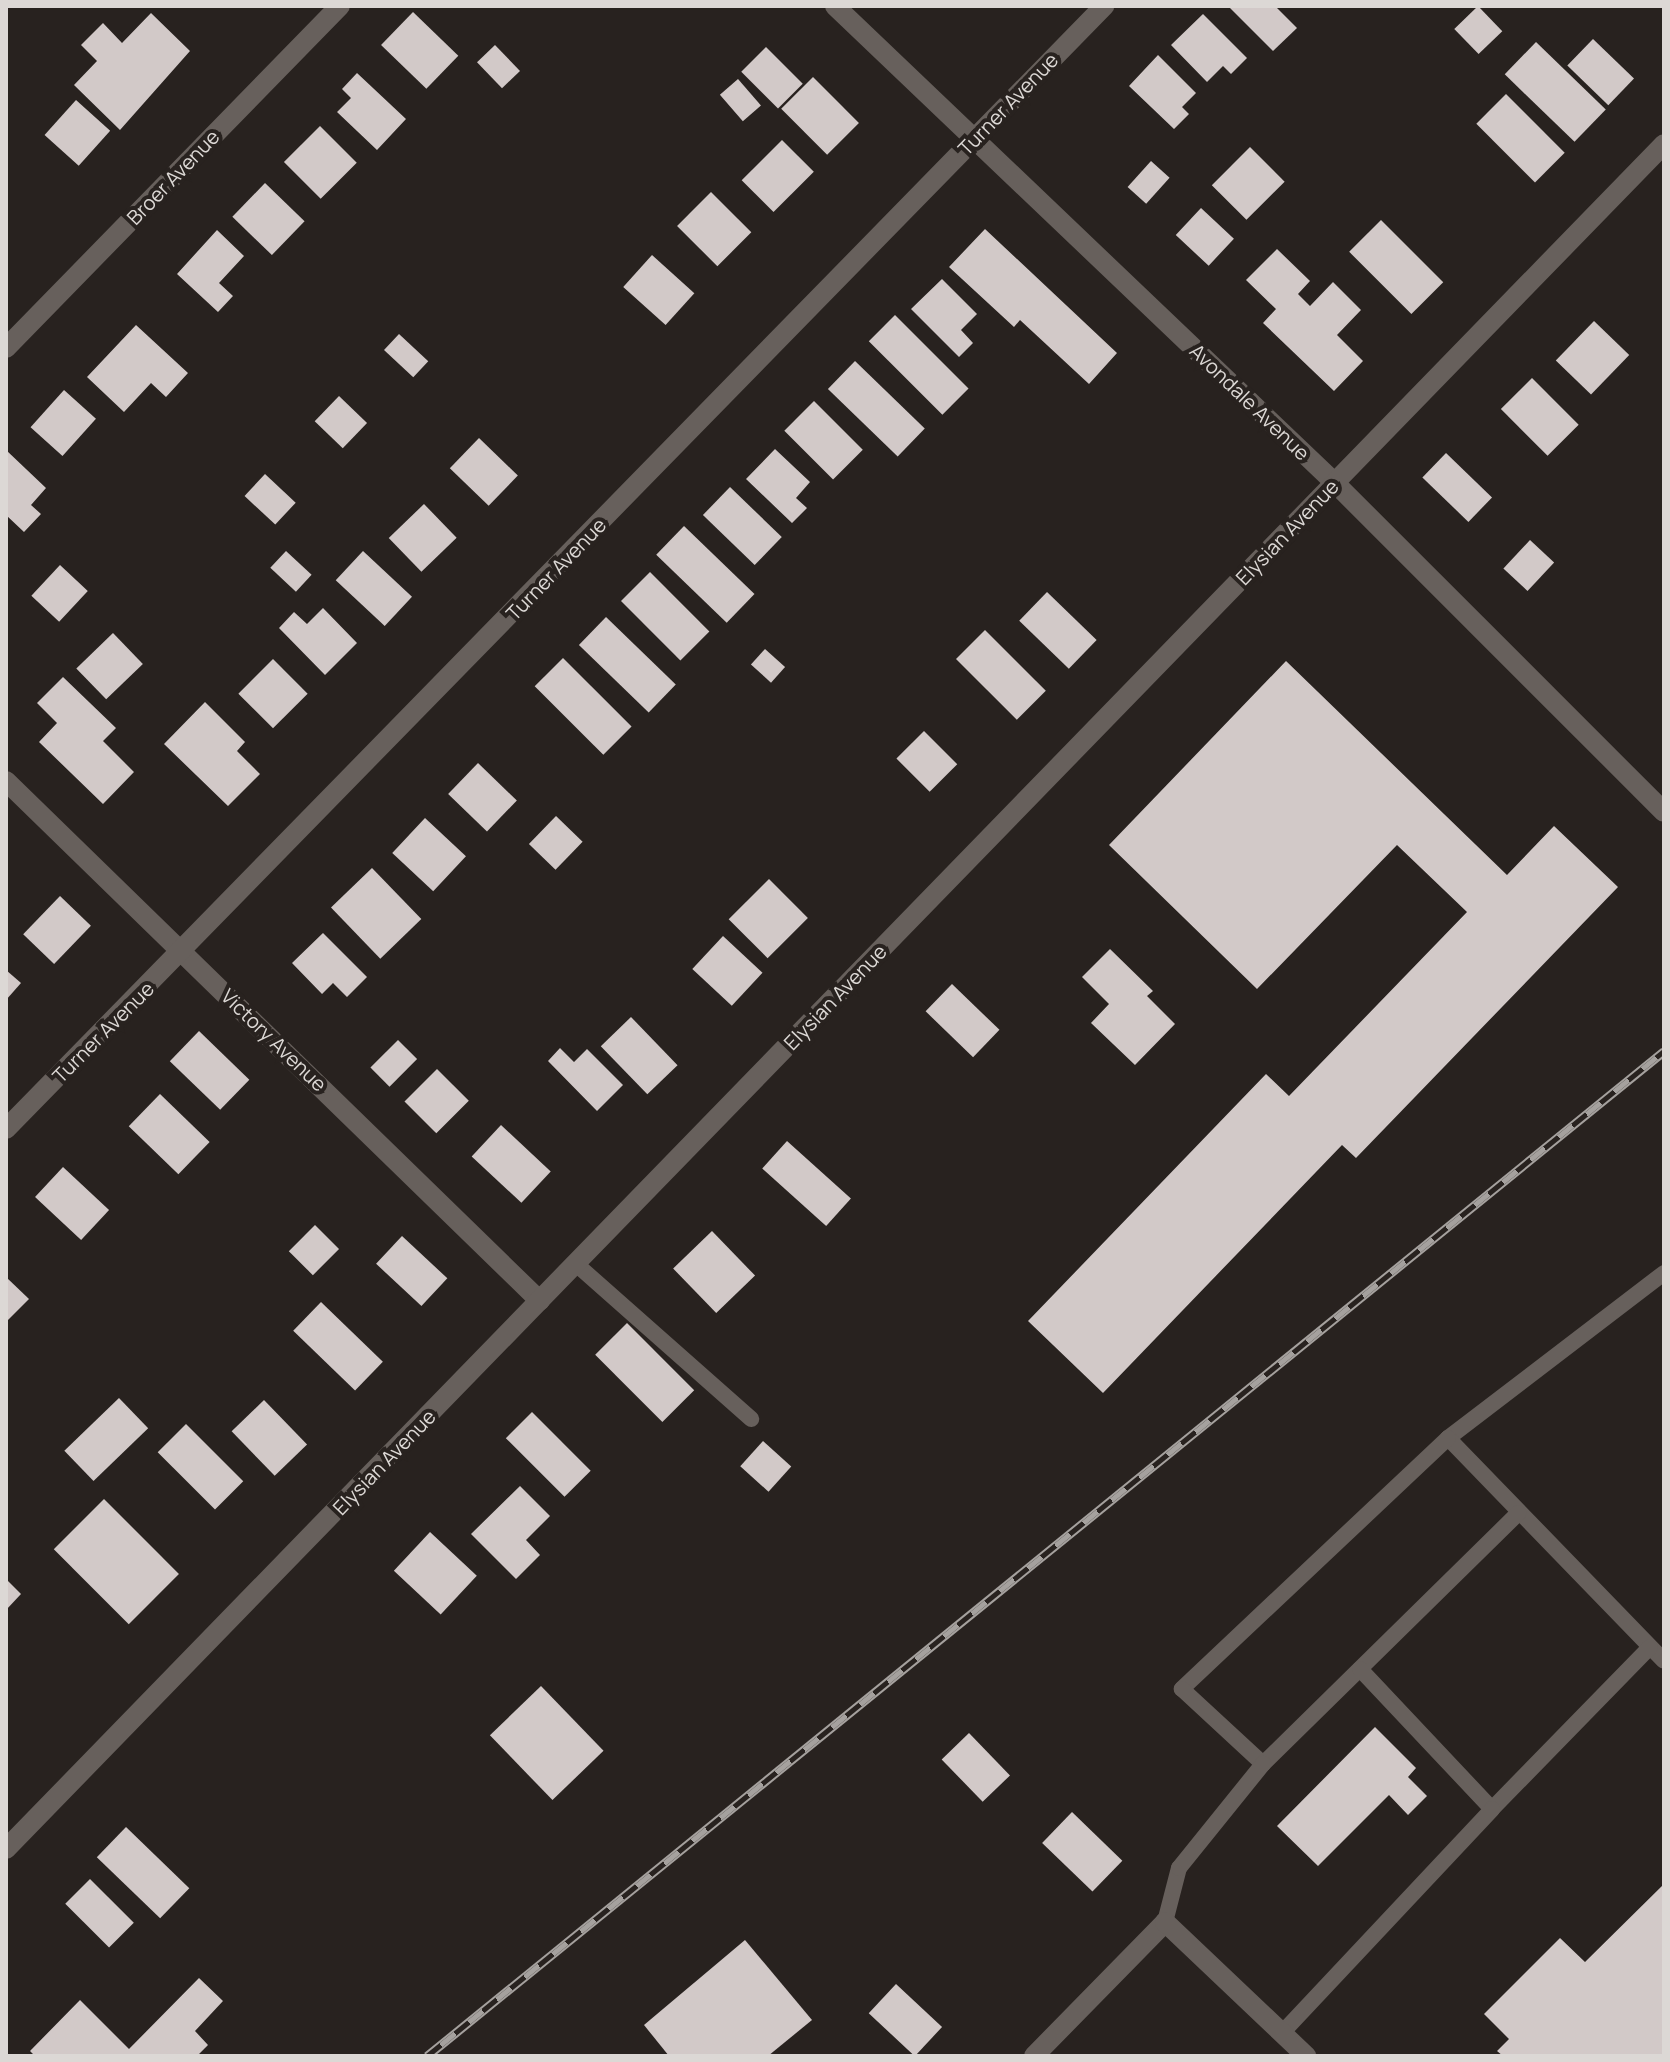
<!DOCTYPE html>
<html>
<head>
<meta charset="utf-8">
<style>
  body { margin:0 }
  #map { position:relative; width:1670px; height:2062px; overflow:hidden; background:#28221f; font-family:Manrope,sans-serif }
  div>[style] { position:absolute }
  [style*='--x'] { left:calc(var(--x)*1px); top:calc(var(--y)*1px); width:calc(var(--w)*1px); rotate:calc(var(--a)*1deg) }
  .building>* { inset:0; background:#d2c9c8; transform-origin:0 0 }
  .lane>* { height:16px; margin:-8px; padding:0 8px; transform-origin:8px; border-radius:8px; background:#67605c }
  .street>* { height:20px; margin:-10px; padding:0 10px; transform-origin:10px; border-radius:10px; background:#67605c }
  .rail>* { height:9px; margin-top:-4.5px; transform-origin:0; background:repeating-linear-gradient(90deg,#28221f 0 18px,#a5a19e 0 36px); box-sizing:border-box; border-block:2px solid #a5a19e }
  span { translate:-50% -50%; white-space:nowrap; text-align:center; line-height:1.15; -webkit-text-stroke:8px #28221f; paint-order:stroke }
  .street-label { font-size:20px; color:#dcd8d5 }
  .frame { position:absolute; inset:0; border:8px solid #dcd8d5; pointer-events:none }
</style>
</head>
<body>
<div id="map">
  <div class="building">
    <i style="clip-path:polygon(1228px 6px,1275px 6px,1297px 28px,1273px 51px)"></i>
    <i style="left:1478px;top:6px;width:35px;height:33px;rotate:46deg"></i>
    <i style="left:413px;top:12px;width:63px;height:46px;rotate:44deg"></i>
    <i style="clip-path:polygon(151px 13px,190px 51px,120px 130px,74px 85px,97px 61px,81px 45px,103px 23px,122px 43px)"></i>
    <i style="clip-path:polygon(1203px 14px,1247px 58px,1231px 74px,1223px 66px,1207px 82px,1171px 45px)"></i>
    <i style="left:1593px;top:39px;width:57px;height:37px;rotate:44deg"></i>
    <i style="left:1536px;top:42px;width:97px;height:45px;rotate:44deg"></i>
    <i style="left:495px;top:45px;width:36px;height:25px;rotate:46deg"></i>
    <i style="left:766px;top:47px;width:52px;height:35px;rotate:45deg"></i>
    <i style="clip-path:polygon(1158px 55px,1196px 93px,1182px 107px,1189px 114px,1174px 129px,1129px 86px)"></i>
    <i style="clip-path:polygon(357px 73px,406px 119px,377px 150px,337px 112px,351px 98px,342px 89px)"></i>
    <i style="left:813px;top:77px;width:65px;height:45px;rotate:45deg"></i>
    <i style="left:738px;top:79px;width:35px;height:24px;rotate:49deg"></i>
    <i style="left:1506px;top:94px;width:83px;height:42px;rotate:45deg"></i>
    <i style="left:76px;top:100px;width:46px;height:47px;rotate:42deg"></i>
    <i style="left:320px;top:126px;width:52px;height:51px;rotate:45deg"></i>
    <i style="left:782px;top:140px;width:45px;height:57px;rotate:45deg"></i>
    <i style="left:1250px;top:147px;width:49px;height:54px;rotate:45deg"></i>
    <i style="left:1151px;top:161px;width:25px;height:35px;rotate:42deg"></i>
    <i style="left:265px;top:183px;width:55px;height:47px;rotate:44deg"></i>
    <i style="left:711px;top:192px;width:57px;height:48px;rotate:45deg"></i>
    <i style="left:1201px;top:208px;width:45px;height:37px;rotate:43deg"></i>
    <i style="left:1381px;top:220px;width:88px;height:45px;rotate:45deg"></i>
    <i style="clip-path:polygon(985px 229px,1117px 353px,1089px 384px,1020px 320px,1014px 327px,949px 267px)"></i>
    <i style="clip-path:polygon(217px 230px,244px 256px,219px 283px,233px 296px,218px 312px,177px 274px)"></i>
    <i style="clip-path:polygon(1277px 249px,1310px 281px,1298px 294px,1310px 306px,1333px 282px,1361px 310px,1337px 335px,1363px 361px,1334px 391px,1263px 323px,1276px 309px,1246px 280px)"></i>
    <i style="left:652px;top:255px;width:57px;height:43px;rotate:42deg"></i>
    <i style="clip-path:polygon(942px 279px,977px 314px,961px 330px,973px 343px,959px 357px,911px 309px)"></i>
    <i style="left:895px;top:315px;width:104px;height:37px;rotate:45deg"></i>
    <i style="left:1594px;top:321px;width:49px;height:55px;rotate:44deg"></i>
    <i style="clip-path:polygon(136px 325px,188px 373px,166px 397px,151px 383px,124px 412px,87px 377px)"></i>
    <i style="left:399px;top:334px;width:40px;height:22px;rotate:43deg"></i>
    <i style="left:855px;top:361px;width:97px;height:39px;rotate:44deg"></i>
    <i style="left:1532px;top:378px;width:66px;height:44px;rotate:45deg"></i>
    <i style="left:64px;top:390px;width:43px;height:50px;rotate:42deg"></i>
    <i style="left:339px;top:396px;width:39px;height:35px;rotate:44deg"></i>
    <i style="left:814px;top:401px;width:69px;height:42px;rotate:45deg"></i>
    <i style="left:479px;top:438px;width:54px;height:42px;rotate:44deg"></i>
    <i style="clip-path:polygon(775px 449px,810px 482px,796px 498px,807px 508px,792px 523px,746px 479px)"></i>
    <i style="clip-path:polygon(6px 450px,46px 488px,31px 505px,41px 514px,24px 532px,6px 515px)"></i>
    <i style="left:1446px;top:453px;width:64px;height:34px;rotate:44deg"></i>
    <i style="left:265px;top:474px;width:42px;height:30px;rotate:43deg"></i>
    <i style="left:730px;top:487px;width:72px;height:39px;rotate:44deg"></i>
    <i style="left:424px;top:504px;width:47px;height:49px;rotate:46deg"></i>
    <i style="left:684px;top:526px;width:98px;height:40px;rotate:44deg"></i>
    <i style="left:1530px;top:540px;width:33px;height:39px;rotate:43deg"></i>
    <i style="left:286px;top:551px;width:35px;height:23px;rotate:43deg"></i>
    <i style="left:363px;top:551px;width:67px;height:40px;rotate:43deg"></i>
    <i style="left:60px;top:565px;width:38px;height:42px;rotate:43deg"></i>
    <i style="left:650px;top:572px;width:84px;height:41px;rotate:45deg"></i>
    <i style="left:1047px;top:592px;width:69px;height:40px;rotate:44deg"></i>
    <i style="clip-path:polygon(323px 608px,357px 643px,325px 675px,279px 628px,294px 612px,307px 624px)"></i>
    <i style="left:606px;top:617px;width:97px;height:39px;rotate:44deg"></i>
    <i style="left:985px;top:630px;width:86px;height:41px;rotate:45deg"></i>
    <i style="left:113px;top:633px;width:43px;height:51px;rotate:46deg"></i>
    <i style="left:765px;top:649px;width:27px;height:21px;rotate:42deg"></i>
    <i style="left:563px;top:658px;width:97px;height:40px;rotate:45deg"></i>
    <i style="left:273px;top:659px;width:49px;height:49px;rotate:45deg"></i>
    <i style="clip-path:polygon(1286px 661px,1507px 875px,1554px 826px,1618px 887px,1356px 1158px,1342px 1145px,1103px 1393px,1028px 1321px,1266px 1074px,1289px 1096px,1467px 912px,1397px 845px,1257px 989px,1109px 845px)"></i>
    <i style="clip-path:polygon(63px 677px,116px 728px,103px 741px,134px 772px,103px 804px,39px 742px,57px 723px,37px 703px)"></i>
    <i style="clip-path:polygon(205px 702px,245px 742px,237px 751px,260px 774px,228px 806px,164px 744px)"></i>
    <i style="left:924px;top:731px;width:47px;height:39px;rotate:45deg"></i>
    <i style="left:478px;top:763px;width:54px;height:43px;rotate:44deg"></i>
    <i style="left:556px;top:816px;width:37px;height:39px;rotate:44deg"></i>
    <i style="left:425px;top:818px;width:56px;height:48px;rotate:43deg"></i>
    <i style="left:372px;top:868px;width:71px;height:57px;rotate:46deg"></i>
    <i style="left:769px;top:879px;width:55px;height:57px;rotate:45deg"></i>
    <i style="left:60px;top:896px;width:43px;height:53px;rotate:44deg"></i>
    <i style="clip-path:polygon(323px 933px,367px 977px,347px 997px,333px 983px,322px 994px,292px 963px)"></i>
    <i style="left:723px;top:936px;width:54px;height:45px;rotate:43deg"></i>
    <i style="clip-path:polygon(1110px 949px,1153px 991px,1147px 996px,1175px 1024px,1135px 1065px,1091px 1023px,1109px 1004px,1082px 977px)"></i>
    <i style="clip-path:polygon(6px 970px,21px 983px,6px 1000px)"></i>
    <i style="left:952px;top:984px;width:66px;height:38px;rotate:44deg"></i>
    <i style="left:631px;top:1017px;width:67px;height:42px;rotate:46deg"></i>
    <i style="left:199px;top:1031px;width:70px;height:42px;rotate:44deg"></i>
    <i style="left:398px;top:1040px;width:27px;height:39px;rotate:45deg"></i>
    <i style="clip-path:polygon(560px 1048px,574px 1062px,587px 1049px,623px 1085px,597px 1111px,548px 1061px)"></i>
    <i style="left:437px;top:1069px;width:45px;height:46px;rotate:45deg"></i>
    <i style="left:160px;top:1094px;width:69px;height:45px;rotate:44deg"></i>
    <i style="left:501px;top:1125px;width:68px;height:43px;rotate:43deg"></i>
    <i style="left:787px;top:1141px;width:86px;height:37px;rotate:42deg"></i>
    <i style="left:63px;top:1167px;width:63px;height:41px;rotate:43deg"></i>
    <i style="left:315px;top:1225px;width:34px;height:37px;rotate:45deg"></i>
    <i style="left:712px;top:1231px;width:62px;height:54px;rotate:46deg"></i>
    <i style="left:402px;top:1236px;width:62px;height:38px;rotate:43deg"></i>
    <i style="clip-path:polygon(6px 1277px,29px 1299px,6px 1322px)"></i>
    <i style="left:321px;top:1302px;width:86px;height:40px;rotate:44deg"></i>
    <i style="left:627px;top:1323px;width:95px;height:45px;rotate:45deg"></i>
    <i style="left:119px;top:1398px;width:42px;height:76px;rotate:46deg"></i>
    <i style="left:264px;top:1400px;width:62px;height:45px;rotate:46deg"></i>
    <i style="left:532px;top:1412px;width:83px;height:37px;rotate:45deg"></i>
    <i style="left:186px;top:1424px;width:81px;height:40px;rotate:45deg"></i>
    <i style="left:763px;top:1441px;width:38px;height:34px;rotate:42deg"></i>
    <i style="clip-path:polygon(520px 1486px,550px 1516px,526px 1540px,540px 1555px,516px 1579px,471px 1534px)"></i>
    <i style="left:104px;top:1499px;width:106px;height:71px;rotate:45deg"></i>
    <i style="left:430px;top:1532px;width:64px;height:53px;rotate:43deg"></i>
    <i style="clip-path:polygon(6px 1579px,21px 1594px,6px 1610px)"></i>
    <i style="left:541px;top:1686px;width:90px;height:71px;rotate:46deg"></i>
    <i style="clip-path:polygon(1375px 1727px,1416px 1768px,1408px 1777px,1427px 1796px,1408px 1815px,1389px 1795px,1318px 1866px,1277px 1826px)"></i>
    <i style="left:969px;top:1733px;width:59px;height:38px;rotate:46deg"></i>
    <i style="left:1072px;top:1812px;width:70px;height:43px;rotate:44deg"></i>
    <i style="left:126px;top:1827px;width:88px;height:42px;rotate:44deg"></i>
    <i style="left:90px;top:1879px;width:62px;height:35px;rotate:45deg"></i>
    <i style="clip-path:polygon(1664px 1884px,1664px 2056px,1503px 2056px,1497px 2051px,1509px 2039px,1484px 2014px,1560px 1938px,1585px 1962px)"></i>
    <i style="clip-path:polygon(745px 1940px,812px 2020px,768px 2056px,669px 2056px,644px 2025px)"></i>
    <i style="clip-path:polygon(199px 1978px,223px 2001px,195px 2031px,208px 2045px,197px 2056px,35px 2056px,30px 2051px,80px 2000px,129px 2049px)"></i>
    <i style="left:896px;top:1984px;width:63px;height:40px;rotate:43deg"></i>
  </div>
  <div class="lane">
    <i style="--x:576;--y:1264;--w:234;--a:41.5"></i>
    <i style="--x:1664;--y:1273;--w:272;--a:142.6"></i>
    <i style="--x:1448;--y:1438;--w:310;--a:45.9"></i>
    <i style="--x:1448;--y:1438;--w:366;--a:136.7"></i>
    <i style="--x:1182;--y:1689;--w:110;--a:42.8"></i>
    <i style="--x:1263;--y:1764;--w:358;--a:-44.5"></i>
    <i style="--x:1360;--y:1669;--w:192;--a:46.7"></i>
    <i style="--x:1492;--y:1809;--w:226;--a:-45.7"></i>
    <i style="--x:1165;--y:1922;--w:56;--a:-75.5"></i>
    <i style="--x:1179;--y:1868;--w:134;--a:-51.1"></i>
    <i style="--x:1282;--y:2033;--w:307;--a:-46.8"></i>
  </div>
  <div class="street">
    <i style="--x:835;--y:6;--w:691;--a:43.65"></i>
    <i style="--x:1335;--y:483;--w:465;--a:45"></i>
    <i style="--x:6;--y:348;--w:478;--a:-45.7"></i>
    <i style="--x:6;--y:781;--w:745;--a:44.24"></i>
    <i style="--x:6;--y:1129;--w:1571;--a:-45.64"></i>
    <i style="--x:6;--y:1849;--w:2378;--a:-45.8"></i>
    <i style="--x:1034;--y:2056;--w:187;--a:-45.6"></i>
    <i style="--x:1165;--y:1922;--w:195;--a:43.5"></i>
  </div>
  <div class="rail">
    <i style="--x:427;--y:2056;--w:1594;--a:-39.09"></i>
  </div>
  <div class="street-label">
    <span style="left:1008px;top:104px;rotate:-46deg">Turner Avenue</span>
    <span style="left:173px;top:177px;rotate:-46deg">Broer Avenue</span>
    <span style="left:1250px;top:402px;rotate:44deg">Avondale Avenue</span>
    <span style="left:1287px;top:532px;rotate:-46deg">Elysian Avenue</span>
    <span style="left:556px;top:569px;rotate:-46deg">Turner Avenue</span>
    <span style="left:835px;top:997px;rotate:-46deg">Elysian Avenue</span>
    <span style="left:103px;top:1032px;rotate:-45deg">Turner Avenue</span>
    <span style="left:274px;top:1040px;rotate:44deg">Victory Avenue</span>
    <span style="left:384px;top:1462px;rotate:-46deg">Elysian Avenue</span>
  </div>
  <div class="frame"></div>
</div>
</body>
</html>
